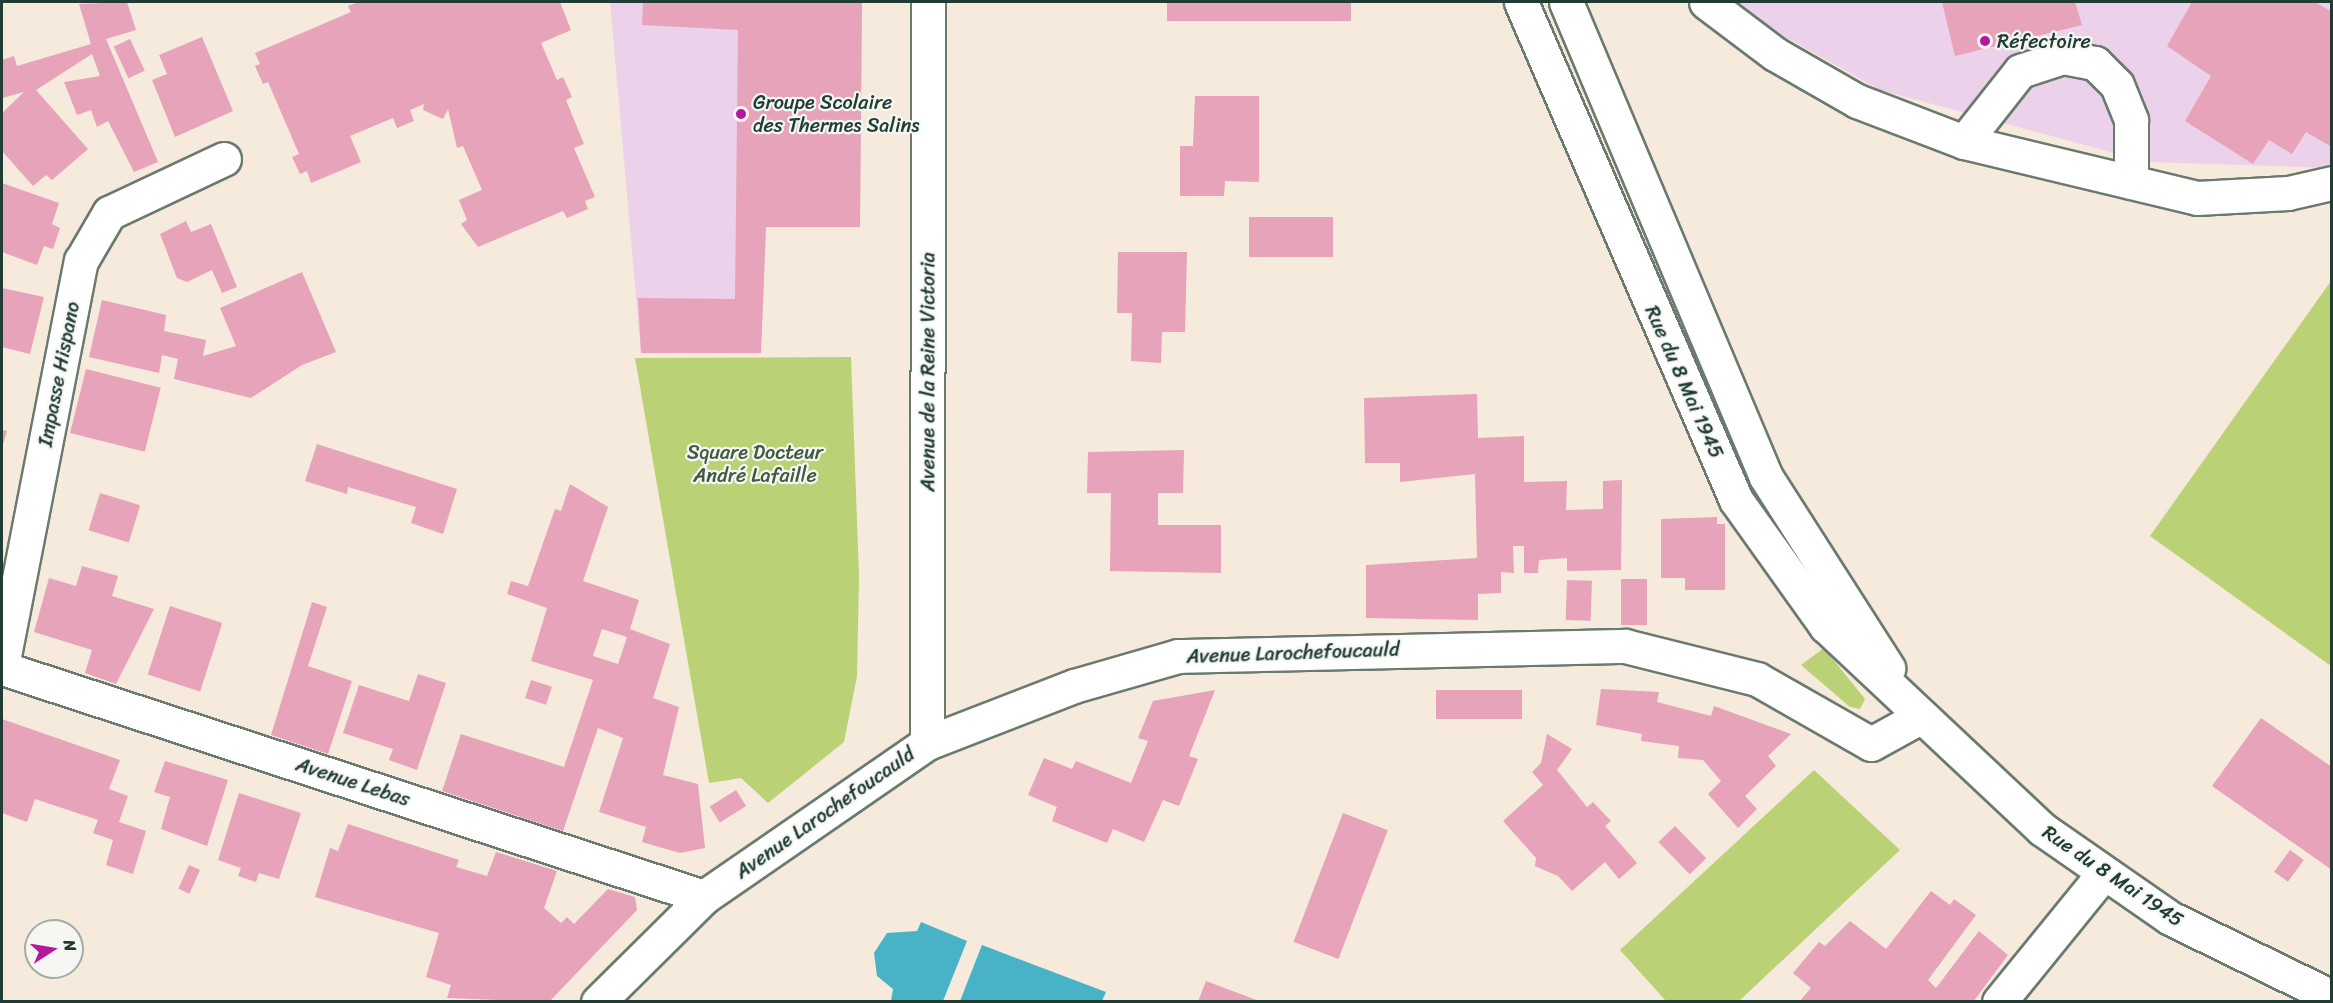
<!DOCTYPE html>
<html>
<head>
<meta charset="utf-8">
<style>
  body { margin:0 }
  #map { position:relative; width:2333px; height:1003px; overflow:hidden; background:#f5eadb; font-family:Sriracha,sans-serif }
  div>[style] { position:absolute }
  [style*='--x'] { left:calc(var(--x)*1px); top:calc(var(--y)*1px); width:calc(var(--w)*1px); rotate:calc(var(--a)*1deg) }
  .built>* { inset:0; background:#ecd1ea }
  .green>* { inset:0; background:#bad175 }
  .water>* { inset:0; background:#48b3c6 }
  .building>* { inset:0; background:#e6a3ba; transform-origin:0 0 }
  .roads { filter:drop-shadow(2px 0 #6a7a6e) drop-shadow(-2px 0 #6a7a6e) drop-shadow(0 2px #6a7a6e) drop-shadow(0 -2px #6a7a6e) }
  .minor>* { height:33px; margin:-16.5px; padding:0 16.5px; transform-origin:16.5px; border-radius:16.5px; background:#fff }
  .dots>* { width:16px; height:16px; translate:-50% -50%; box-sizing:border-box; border:3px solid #f6f6f2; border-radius:50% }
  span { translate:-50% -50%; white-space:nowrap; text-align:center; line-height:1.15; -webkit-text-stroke:4.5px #f6f6f2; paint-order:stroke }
  .poi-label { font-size:20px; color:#1f3d34 }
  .left { translate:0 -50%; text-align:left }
  .street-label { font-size:20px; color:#1f3d34 }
  .park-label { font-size:20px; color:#3e5b41 }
  .frame { position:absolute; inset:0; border:3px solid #1f3d34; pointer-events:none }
  .north { position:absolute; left:24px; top:919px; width:60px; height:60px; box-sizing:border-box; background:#f6f6f2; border:2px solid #a0aca6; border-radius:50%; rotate:78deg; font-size:16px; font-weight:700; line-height:24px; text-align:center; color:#1f3d34 }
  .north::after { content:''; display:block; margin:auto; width:21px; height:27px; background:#b5179e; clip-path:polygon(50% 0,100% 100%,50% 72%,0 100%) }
</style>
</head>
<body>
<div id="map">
  <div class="built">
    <i style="clip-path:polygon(610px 2px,862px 2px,860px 227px,766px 227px,761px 353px,641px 353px)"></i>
    <i style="clip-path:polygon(1723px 2px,2331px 2px,2331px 168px,2148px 162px,1880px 90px)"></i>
  </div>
  <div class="green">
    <i style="clip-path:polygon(2331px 281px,2331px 666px,2150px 536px)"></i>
    <i style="clip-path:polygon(851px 357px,859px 576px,857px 676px,844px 742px,768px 803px,741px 778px,709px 783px,635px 358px)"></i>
    <i style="clip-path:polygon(1824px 648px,1865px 699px,1860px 709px,1850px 707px,1801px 665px)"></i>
    <i style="clip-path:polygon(1814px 770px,1900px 850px,1739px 1001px,1666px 1001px,1620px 950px)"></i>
  </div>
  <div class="water">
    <i style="clip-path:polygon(921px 922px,967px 941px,943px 1001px,891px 1001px,893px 989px,877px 976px,874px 953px,887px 933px,917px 931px)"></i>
    <i style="clip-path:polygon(982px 945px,1106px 992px,1102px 1001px,960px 1001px)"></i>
  </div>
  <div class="building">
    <i style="clip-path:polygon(127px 2px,136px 30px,106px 39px,158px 162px,134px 172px,108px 121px,97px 127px,91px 110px,77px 115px,64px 82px,100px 76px,92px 54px,36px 90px,88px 149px,52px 180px,46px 175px,33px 186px,2px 151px,2px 113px,24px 92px,2px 98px,2px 60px,14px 56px,17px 66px,91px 44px,79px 4px)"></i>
    <i style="clip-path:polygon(359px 2px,560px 2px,571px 30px,541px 43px,557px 80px,563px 77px,572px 97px,566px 100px,584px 144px,574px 148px,595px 197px,585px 201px,588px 209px,567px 218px,563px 211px,478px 247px,461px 224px,467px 220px,459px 200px,482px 190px,463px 146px,457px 148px,448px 109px,443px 119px,423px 110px,424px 104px,410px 110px,414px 121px,397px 128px,393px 118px,350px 136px,361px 162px,311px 183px,307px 171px,300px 174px,292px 157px,299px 154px,268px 82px,263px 84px,255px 66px,260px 64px,255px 53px,351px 12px,348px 6px)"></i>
    <i style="clip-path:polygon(643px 2px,862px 2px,860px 227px,766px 227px,761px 353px,641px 353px,638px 298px,735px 299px,738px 30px,642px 25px)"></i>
    <i style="left:1167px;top:2px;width:184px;height:19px"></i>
    <i style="clip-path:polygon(1942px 2px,2075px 2px,2082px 25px,1955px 56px)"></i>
    <i style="clip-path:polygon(2192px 2px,2315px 2px,2332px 12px,2332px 147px,2306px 132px,2292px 154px,2269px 140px,2253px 164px,2185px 121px,2211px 76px,2167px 46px)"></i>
    <i style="clip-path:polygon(202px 37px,233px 111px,175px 137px,152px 80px,167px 74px,159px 55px)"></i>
    <i style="left:130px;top:39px;width:35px;height:18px;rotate:65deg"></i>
    <i style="clip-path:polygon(1195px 96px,1259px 96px,1259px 182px,1225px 181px,1224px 196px,1180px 196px,1180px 146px,1193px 146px)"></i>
    <i style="clip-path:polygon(2px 183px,59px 203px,52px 224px,60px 228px,53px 249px,44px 246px,37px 265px,2px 252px)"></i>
    <i style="left:1249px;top:217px;width:84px;height:40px"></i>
    <i style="clip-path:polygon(186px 221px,191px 232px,211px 224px,237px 287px,222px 293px,212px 270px,187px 282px,177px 278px,160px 234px)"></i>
    <i style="clip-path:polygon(1118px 252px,1187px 252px,1185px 332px,1162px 332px,1161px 363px,1131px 361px,1132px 313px,1117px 313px)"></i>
    <i style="clip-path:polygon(302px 272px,336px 352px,302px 365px,251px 398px,174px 379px,178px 359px,162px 355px,159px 373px,89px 357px,102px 300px,166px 315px,164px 331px,206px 340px,203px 356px,236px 346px,220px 308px)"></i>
    <i style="clip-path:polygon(2px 288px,44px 297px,30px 354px,2px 347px)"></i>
    <i style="left:86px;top:369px;width:77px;height:66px;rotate:14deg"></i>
    <i style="clip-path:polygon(1477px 394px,1478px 438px,1524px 436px,1524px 482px,1567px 481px,1566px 510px,1603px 509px,1603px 481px,1622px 480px,1621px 570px,1567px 571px,1567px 558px,1539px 560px,1538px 573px,1524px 573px,1524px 546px,1513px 546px,1514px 573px,1501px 572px,1501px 593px,1478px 594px,1478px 620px,1366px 618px,1366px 565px,1477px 558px,1475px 474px,1400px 482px,1400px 463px,1365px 463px,1364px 398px)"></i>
    <i style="clip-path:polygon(2px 430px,7px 431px,2px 448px)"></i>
    <i style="clip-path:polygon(317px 444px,457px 489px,443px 534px,411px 523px,416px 507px,348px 487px,347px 494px,305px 481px)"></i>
    <i style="clip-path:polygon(1184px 450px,1183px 493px,1158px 493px,1158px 525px,1221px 525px,1221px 573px,1110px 571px,1111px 493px,1087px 493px,1088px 452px)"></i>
    <i style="clip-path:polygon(evenodd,570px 484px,608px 507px,583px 581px,639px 600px,630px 629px,670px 644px,653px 698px,679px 707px,663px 775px,698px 784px,705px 848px,680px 853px,642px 842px,646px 827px,599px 812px,623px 738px,598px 728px,563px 831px,442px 791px,461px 734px,564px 767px,593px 680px,531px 661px,547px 608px,507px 594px,511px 581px,528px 586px,555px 509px,561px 511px,570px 484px,602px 629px,627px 637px,618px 664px,593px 656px,602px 629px)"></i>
    <i style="left:100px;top:493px;width:42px;height:39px;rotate:17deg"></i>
    <i style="clip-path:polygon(1717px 517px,1717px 524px,1725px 524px,1725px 590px,1685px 590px,1685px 578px,1661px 578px,1661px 519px)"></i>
    <i style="clip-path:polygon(82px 566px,118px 576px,112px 596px,154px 609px,116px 684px,85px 673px,92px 650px,34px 632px,49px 578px,76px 586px)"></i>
    <i style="left:1621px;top:579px;width:26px;height:46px"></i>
    <i style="left:1567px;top:580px;width:25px;height:40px;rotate:2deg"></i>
    <i style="clip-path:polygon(312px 602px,327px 607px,308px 666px,352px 681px,328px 754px,271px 735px)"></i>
    <i style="left:170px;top:606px;width:55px;height:72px;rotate:18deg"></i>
    <i style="clip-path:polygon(418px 674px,446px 683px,417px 770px,389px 760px,393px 749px,343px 733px,359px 685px,409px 701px)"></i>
    <i style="left:531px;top:680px;width:22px;height:19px;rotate:18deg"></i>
    <i style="clip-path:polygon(1601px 689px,1659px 692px,1657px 702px,1711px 716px,1714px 706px,1791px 734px,1768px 756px,1776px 766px,1745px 796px,1757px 809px,1738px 828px,1708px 794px,1721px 781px,1703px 760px,1678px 758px,1679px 746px,1641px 741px,1642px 734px,1596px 725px)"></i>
    <i style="clip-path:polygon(1215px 690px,1189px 756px,1198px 759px,1179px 806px,1163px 800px,1144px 842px,1113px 829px,1107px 843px,1052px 821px,1057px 807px,1028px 795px,1044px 758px,1072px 769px,1076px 761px,1131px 783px,1148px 741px,1138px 738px,1153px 701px)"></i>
    <i style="left:1436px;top:690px;width:86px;height:29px"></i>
    <i style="clip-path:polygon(2261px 718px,2332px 767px,2332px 870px,2212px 786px)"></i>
    <i style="clip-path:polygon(2px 719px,120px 760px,109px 789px,128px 796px,119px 822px,146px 831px,133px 874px,106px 865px,113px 840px,93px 833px,98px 820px,35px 799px,27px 822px,2px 813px)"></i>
    <i style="clip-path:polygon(1547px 734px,1572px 749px,1557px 770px,1587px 807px,1593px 802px,1611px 821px,1605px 826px,1637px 863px,1619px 879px,1605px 862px,1572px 891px,1558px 876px,1535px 866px,1536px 858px,1503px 821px,1543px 785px,1532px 772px,1541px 763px)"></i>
    <i style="clip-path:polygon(165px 761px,228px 780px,207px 846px,161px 829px,170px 797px,154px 792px)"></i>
    <i style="left:736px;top:790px;width:19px;height:31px;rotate:58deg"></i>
    <i style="clip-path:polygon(239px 793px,301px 813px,279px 879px,259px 873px,256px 882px,238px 876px,241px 868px,218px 860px)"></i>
    <i style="left:1343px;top:813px;width:48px;height:138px;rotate:21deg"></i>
    <i style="clip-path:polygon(348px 824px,459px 860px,456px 867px,487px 876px,496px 852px,557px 871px,544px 908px,561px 923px,567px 917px,574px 924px,608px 889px,635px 897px,637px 910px,549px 1002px,447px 998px,451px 985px,426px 977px,439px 933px,315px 897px,330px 848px,338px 851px)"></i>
    <i style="left:1675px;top:826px;width:45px;height:23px;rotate:46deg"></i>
    <i style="left:2290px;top:850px;width:17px;height:27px;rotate:36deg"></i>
    <i style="left:189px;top:865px;width:12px;height:26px;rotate:24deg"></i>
    <i style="clip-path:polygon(1931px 891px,1950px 905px,1954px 899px,1976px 915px,1928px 980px,1936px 988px,1979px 931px,2008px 955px,1973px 1002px,1799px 1002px,1811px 988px,1793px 973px,1819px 942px,1825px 946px,1850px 921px,1886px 949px)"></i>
    <i style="clip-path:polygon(1206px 981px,1259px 1001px,1259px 1002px,1198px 1002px)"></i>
  </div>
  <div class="roads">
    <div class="minor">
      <i style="--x:1521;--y:2;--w:542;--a:66.65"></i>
      <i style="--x:1736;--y:500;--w:155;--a:54.5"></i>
      <i style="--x:1826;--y:626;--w:296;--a:43.2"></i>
      <i style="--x:2042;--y:829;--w:156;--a:34.8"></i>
      <i style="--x:2170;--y:918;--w:180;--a:26"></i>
      <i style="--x:1566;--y:2;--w:515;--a:67.17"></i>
      <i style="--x:1766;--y:477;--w:227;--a:57.4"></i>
      <i style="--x:1706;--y:2;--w:86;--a:37"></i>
      <i style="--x:1775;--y:54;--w:95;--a:29.8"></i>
      <i style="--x:1857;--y:101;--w:115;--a:21"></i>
      <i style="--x:1964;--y:142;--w:240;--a:13.5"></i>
      <i style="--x:2197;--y:198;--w:91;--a:-3.1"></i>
      <i style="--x:2288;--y:193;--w:45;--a:-12.8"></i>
      <i style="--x:1964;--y:142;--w:90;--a:-51.7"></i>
      <i style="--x:2020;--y:71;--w:45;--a:-18"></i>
      <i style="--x:2063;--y:57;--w:33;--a:11"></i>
      <i style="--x:2095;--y:63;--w:31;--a:45"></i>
      <i style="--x:2117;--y:85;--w:38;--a:68"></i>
      <i style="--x:2131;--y:120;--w:62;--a:90"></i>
      <i style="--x:2;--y:666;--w:413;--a:-79"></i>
      <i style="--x:81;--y:261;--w:56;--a:-59.7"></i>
      <i style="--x:109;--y:213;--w:127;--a:-25.2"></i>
      <i style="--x:2;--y:668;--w:738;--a:18.07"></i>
      <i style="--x:927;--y:743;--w:741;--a:-89.92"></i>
      <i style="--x:598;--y:1002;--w:149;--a:-44.7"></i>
      <i style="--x:704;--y:897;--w:271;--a:-34.6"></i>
      <i style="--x:927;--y:743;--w:158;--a:-21.2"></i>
      <i style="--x:1074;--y:686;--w:108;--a:-16.1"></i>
      <i style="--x:1178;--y:656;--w:447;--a:-1.3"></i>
      <i style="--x:1625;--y:646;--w:136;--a:14"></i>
      <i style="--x:1757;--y:679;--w:131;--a:29.7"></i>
      <i style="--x:1871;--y:744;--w:56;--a:-28.9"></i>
      <i style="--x:1999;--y:1002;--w:166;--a:-50.9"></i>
    </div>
  </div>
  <div class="dots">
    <i style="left:1985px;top:41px;background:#b5179e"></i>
    <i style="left:741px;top:114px;background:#b5179e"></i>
  </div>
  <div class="poi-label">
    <span class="left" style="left:1997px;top:41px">Réfectoire</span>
    <span class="left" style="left:753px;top:114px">Groupe Scolaire<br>des Thermes Salins</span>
  </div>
  <div class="street-label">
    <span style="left:928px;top:372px;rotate:-90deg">Avenue de la Reine Victoria</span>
    <span style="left:59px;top:374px;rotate:-79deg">Impasse Hispano</span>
    <span style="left:1684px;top:382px;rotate:66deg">Rue du 8 Mai 1945</span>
    <span style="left:1293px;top:653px;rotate:-2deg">Avenue Larochefoucauld</span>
    <span style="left:353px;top:782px;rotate:18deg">Avenue Lebas</span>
    <span style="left:825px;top:813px;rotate:-35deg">Avenue Larochefoucauld</span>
    <span style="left:2113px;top:876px;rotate:34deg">Rue du 8 Mai 1945</span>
  </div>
  <div class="park-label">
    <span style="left:755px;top:464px">Square Docteur<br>André Lafaille</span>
  </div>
  <div class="frame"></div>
  <div class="north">N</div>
</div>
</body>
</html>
